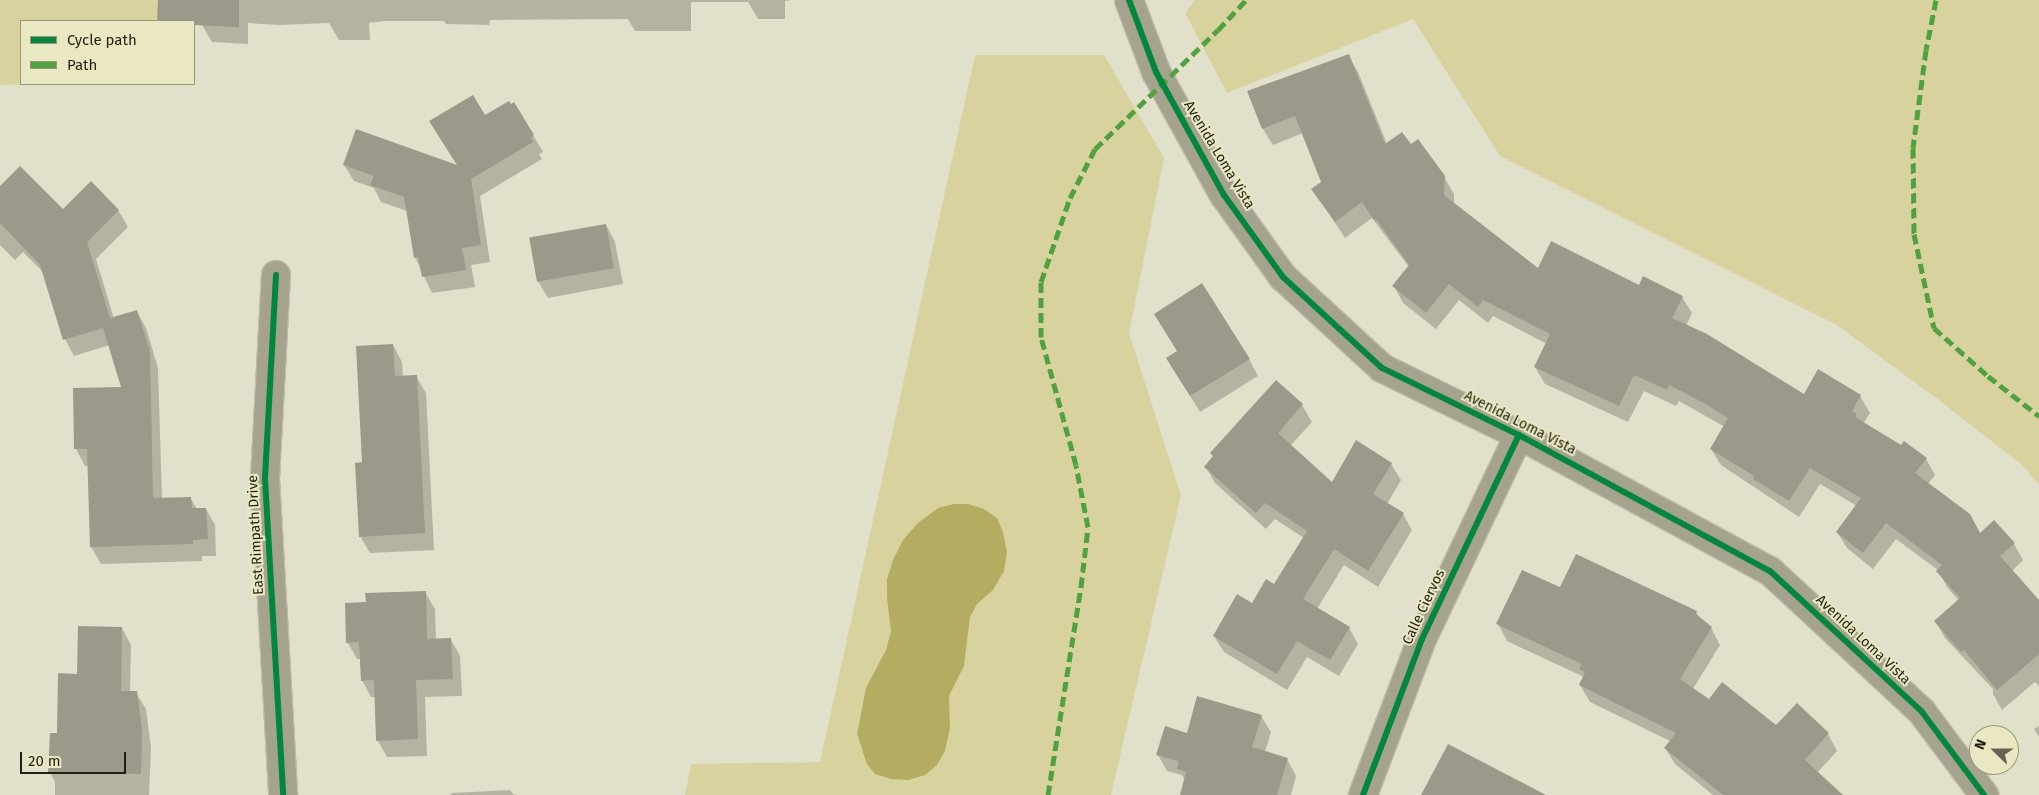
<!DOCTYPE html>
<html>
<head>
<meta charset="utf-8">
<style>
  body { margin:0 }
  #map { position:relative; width:2039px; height:795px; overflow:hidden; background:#e1e0cb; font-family:"Fira Sans",sans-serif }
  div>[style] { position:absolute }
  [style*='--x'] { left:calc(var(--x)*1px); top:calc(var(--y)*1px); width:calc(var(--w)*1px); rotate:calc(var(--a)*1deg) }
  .green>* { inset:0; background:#d8d39e }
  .water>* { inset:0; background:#b4ad61 }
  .shadow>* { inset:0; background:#0003 }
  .building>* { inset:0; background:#9b9a8a; transform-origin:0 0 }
  .roads { filter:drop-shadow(1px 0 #bdbcab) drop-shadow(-1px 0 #bdbcab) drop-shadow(0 1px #bdbcab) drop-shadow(0 -1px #bdbcab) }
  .minor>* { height:28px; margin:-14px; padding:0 14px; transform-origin:14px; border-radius:14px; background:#a5a38d }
  .quiet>* { height:5px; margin-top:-2.5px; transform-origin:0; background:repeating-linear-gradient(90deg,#50a23f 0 10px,transparent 0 15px) }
  .cycleway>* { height:6px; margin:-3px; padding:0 3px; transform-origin:3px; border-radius:3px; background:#00873e }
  span { translate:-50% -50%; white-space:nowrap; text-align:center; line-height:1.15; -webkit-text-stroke:4px #eae8c2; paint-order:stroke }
  .street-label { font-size:14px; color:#201f11 }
  .legend { position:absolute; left:20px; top:20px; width:175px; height:65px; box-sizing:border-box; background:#eae8c2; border:1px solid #99987b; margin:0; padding:6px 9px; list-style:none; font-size:15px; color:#201f11 }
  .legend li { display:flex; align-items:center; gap:10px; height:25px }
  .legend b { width:25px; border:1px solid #99987b }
  .north { position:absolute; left:1969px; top:725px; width:50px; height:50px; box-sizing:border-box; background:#eae8c2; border:1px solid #99987b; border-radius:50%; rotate:292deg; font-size:14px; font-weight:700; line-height:20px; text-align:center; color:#201f11 }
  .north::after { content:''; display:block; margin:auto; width:18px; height:22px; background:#646352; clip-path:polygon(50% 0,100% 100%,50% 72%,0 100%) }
  .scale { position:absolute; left:20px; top:752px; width:106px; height:22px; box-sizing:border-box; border:2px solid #201f11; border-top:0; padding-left:6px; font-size:15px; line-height:18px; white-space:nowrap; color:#201f11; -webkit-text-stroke:4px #eae8c2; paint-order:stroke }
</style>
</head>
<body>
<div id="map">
  <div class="green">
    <i style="clip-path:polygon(0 0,162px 0,161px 21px,21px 21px,21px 84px,110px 84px,0 85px)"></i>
    <i style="clip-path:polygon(1195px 0,2039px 0,2039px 485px,2022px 465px,1940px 401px,1837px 325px,1500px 156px,1413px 19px,1227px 93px,1185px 13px)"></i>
    <i style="clip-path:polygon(975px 55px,1104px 55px,1164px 158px,1129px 333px,1181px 495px,1111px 795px,685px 795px,691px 764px,820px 762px)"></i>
  </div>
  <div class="water">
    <i style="clip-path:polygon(954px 504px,968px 504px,984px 509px,997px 518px,1003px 532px,1007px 552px,1004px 571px,993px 590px,977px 604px,970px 617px,964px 666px,949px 696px,950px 728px,945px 751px,937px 765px,925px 775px,908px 780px,891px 779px,875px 774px,867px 764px,857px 734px,866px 688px,886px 650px,891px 631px,887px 598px,887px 579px,893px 560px,903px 540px,918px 523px,938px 508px)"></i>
  </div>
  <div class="shadow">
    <i style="clip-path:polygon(195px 0,792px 0,785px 1px,785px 19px,758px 19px,748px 2px,691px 2px,691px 31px,635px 31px,628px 19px,490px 20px,489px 25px,446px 24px,444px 21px,384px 21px,369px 23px,370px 40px,339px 40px,329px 23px,280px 25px,248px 23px,248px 44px,212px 42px,202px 25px)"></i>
    <i style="clip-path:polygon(1348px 56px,1358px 72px,1387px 144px,1411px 146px,1444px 177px,1454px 194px,1454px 204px,1538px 270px,1639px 286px,1682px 297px,1692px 313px,1686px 326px,1804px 395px,1819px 371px,1860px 396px,1870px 413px,1863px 424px,1926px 459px,1935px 475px,1928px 484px,1980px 534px,2014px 544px,2023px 560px,2012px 571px,2039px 601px,2039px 686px,2035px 682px,2002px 710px,1993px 694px,1993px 689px,1945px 638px,1936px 622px,1959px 601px,1947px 587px,1938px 570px,1896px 539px,1873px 569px,1847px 548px,1837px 532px,1857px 506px,1820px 484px,1799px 517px,1721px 465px,1711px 449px,1725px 427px,1679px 401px,1676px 406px,1644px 391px,1628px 422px,1545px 384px,1535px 367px,1547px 344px,1493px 316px,1488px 323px,1459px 300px,1436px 329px,1403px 303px,1394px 286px,1409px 267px,1372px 218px,1345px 238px,1313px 189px,1323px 182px,1303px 133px,1273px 145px,1263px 129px,1248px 92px)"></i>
    <i style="clip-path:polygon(514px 103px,543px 152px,539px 154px,542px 159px,480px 196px,490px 262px,471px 265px,475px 287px,432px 293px,415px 257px,407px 211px,381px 202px,374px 188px,354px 181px,344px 165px,459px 167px,485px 117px)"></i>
    <i style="clip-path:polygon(0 188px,63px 211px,118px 210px,128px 227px,96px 259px,114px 319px,137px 312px,146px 328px,158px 368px,162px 499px,191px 499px,197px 509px,206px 509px,215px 525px,216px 556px,202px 556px,202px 561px,101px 564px,91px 547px,89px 466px,85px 466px,76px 449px,74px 389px,122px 388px,110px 345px,74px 356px,65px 339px,45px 274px,23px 252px,15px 260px,0 245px)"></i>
    <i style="clip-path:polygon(606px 225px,615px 242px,623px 284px,548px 298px,538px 281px,530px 239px)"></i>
    <i style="clip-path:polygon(393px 345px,402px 362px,403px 377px,416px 376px,426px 393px,434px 550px,370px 553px,360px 536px,363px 464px)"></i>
    <i style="clip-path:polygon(1167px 359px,1249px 359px,1258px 376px,1200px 412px)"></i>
    <i style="clip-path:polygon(1277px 382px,1302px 405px,1312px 422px,1290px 446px,1332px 484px,1391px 464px,1401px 480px,1387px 504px,1403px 514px,1412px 530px,1378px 587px,1344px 565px,1317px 609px,1349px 628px,1358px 644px,1339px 676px,1307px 657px,1287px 690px,1224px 652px,1214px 636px,1275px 586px,1304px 538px,1275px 519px,1266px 529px,1215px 483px,1206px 467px)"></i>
    <i style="clip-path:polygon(1561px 589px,1696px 612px,1700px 620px,1711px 628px,1720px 645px,1693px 689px,1709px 701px,1776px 727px,1828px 734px,1837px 751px,1817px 773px,1841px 795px,1713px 795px,1675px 764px,1665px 748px,1670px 741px,1590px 702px,1580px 685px,1584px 677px,1507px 641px,1498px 624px)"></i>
    <i style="clip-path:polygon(425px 592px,435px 609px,436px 640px,451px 640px,460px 656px,462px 696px,425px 697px,427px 756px,387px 757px,378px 741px,376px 697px,371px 697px,362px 680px,361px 659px,357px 659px,348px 643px,367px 603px)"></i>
    <i style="clip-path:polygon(122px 628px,131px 645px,130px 693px,136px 693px,146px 709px,151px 748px,149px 795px,55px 795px,55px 782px,50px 772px,51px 734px,58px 734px,78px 675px)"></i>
    <i style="clip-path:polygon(1261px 716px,1271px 732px,1265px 752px,1287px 759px,1296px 776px,1291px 795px,1181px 795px,1185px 781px,1182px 775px,1167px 771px,1158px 755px,1188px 735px)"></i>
    <i style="clip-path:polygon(2039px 726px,2039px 737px,2034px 729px)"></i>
    <i style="clip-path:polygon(510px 790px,514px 795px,450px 795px,452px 793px)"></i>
  </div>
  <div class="building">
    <i style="clip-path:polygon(158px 0,239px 0,239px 27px,194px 25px,194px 21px,157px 21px)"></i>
    <i style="clip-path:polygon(1349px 54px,1385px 144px,1402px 132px,1411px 144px,1418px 139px,1445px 176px,1444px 195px,1538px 268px,1551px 241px,1639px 285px,1643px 276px,1683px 296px,1672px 318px,1707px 334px,1804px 394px,1818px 369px,1861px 395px,1852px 411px,1857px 414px,1855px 417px,1901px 445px,1904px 441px,1927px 458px,1915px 473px,1970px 514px,1980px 533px,1994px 520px,2015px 543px,2000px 556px,2039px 600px,2039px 654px,1997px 690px,1964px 650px,1961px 652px,1934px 621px,1960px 598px,1936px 571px,1942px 565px,1886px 523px,1863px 553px,1836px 532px,1861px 498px,1810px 468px,1789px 501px,1753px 479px,1754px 476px,1710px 449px,1728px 418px,1702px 402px,1669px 385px,1667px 390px,1634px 375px,1619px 406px,1534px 367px,1550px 334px,1483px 300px,1478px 307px,1449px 284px,1426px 313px,1392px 286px,1409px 265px,1376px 219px,1374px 220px,1362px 202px,1335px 222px,1311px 189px,1321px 182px,1295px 116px,1262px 129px,1247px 91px)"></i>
    <i style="clip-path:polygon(473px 95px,485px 115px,509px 101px,511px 104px,514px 102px,534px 135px,531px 137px,533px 142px,471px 179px,481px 245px,462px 248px,466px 270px,422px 277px,418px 257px,414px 258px,404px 197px,370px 185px,374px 176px,343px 165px,356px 129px,457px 165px,429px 121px)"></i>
    <i style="clip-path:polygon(20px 166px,63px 209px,91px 181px,119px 210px,87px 242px,110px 318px,137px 310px,150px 351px,153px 498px,191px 497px,192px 508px,206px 508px,208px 539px,193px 540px,193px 544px,90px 547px,87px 449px,74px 449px,73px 388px,121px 387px,103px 328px,63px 340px,40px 265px,0 223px,0 186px)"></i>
    <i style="left:606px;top:224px;width:45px;height:78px;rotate:80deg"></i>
    <i style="clip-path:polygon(1202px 283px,1250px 359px,1190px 396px,1166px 358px,1177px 351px,1154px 314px)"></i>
    <i style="clip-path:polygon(393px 344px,395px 376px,417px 375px,425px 533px,359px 537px,355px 463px,362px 462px,356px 346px)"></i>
    <i style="clip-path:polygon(1276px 380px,1303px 404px,1278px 433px,1332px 482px,1356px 440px,1392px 463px,1373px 494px,1404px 513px,1368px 571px,1334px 549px,1303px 599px,1350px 627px,1330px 660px,1297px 641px,1277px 674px,1213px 636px,1237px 594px,1252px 603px,1266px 579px,1274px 584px,1307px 531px,1265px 503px,1256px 513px,1204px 467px,1213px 456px,1210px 453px)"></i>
    <i style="clip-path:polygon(1576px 554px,1697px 611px,1696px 614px,1712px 627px,1680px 679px,1709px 699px,1722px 682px,1776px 725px,1797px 703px,1829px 733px,1805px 760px,1843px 795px,1723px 795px,1664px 748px,1676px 733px,1579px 685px,1585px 672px,1579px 669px,1582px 664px,1496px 624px,1522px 570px,1560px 587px)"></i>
    <i style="clip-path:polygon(426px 591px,427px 639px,451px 638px,453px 679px,416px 680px,418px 739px,376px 741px,374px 680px,361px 681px,359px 642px,346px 643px,345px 603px,366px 602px,365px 593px)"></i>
    <i style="clip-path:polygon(78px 626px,122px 627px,121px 691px,137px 691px,142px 730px,141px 774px,48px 772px,50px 733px,57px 733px,58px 673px,77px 674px)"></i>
    <i style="clip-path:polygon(1197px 696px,1262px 715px,1252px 747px,1288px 758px,1277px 795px,1180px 795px,1186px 772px,1177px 769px,1179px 761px,1156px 755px,1165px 726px,1187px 733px)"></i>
    <i style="clip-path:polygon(1448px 744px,1546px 795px,1421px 795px)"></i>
  </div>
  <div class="roads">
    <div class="minor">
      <i style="--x:1129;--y:0;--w:77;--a:69.4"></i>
      <i style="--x:1156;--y:72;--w:141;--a:61.1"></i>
      <i style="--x:1224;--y:195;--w:101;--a:54.3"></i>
      <i style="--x:1283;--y:277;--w:134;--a:42.6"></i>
      <i style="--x:1382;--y:368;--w:153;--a:26.1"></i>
      <i style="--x:1519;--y:435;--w:285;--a:28.5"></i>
      <i style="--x:1770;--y:571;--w:207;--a:42.8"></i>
      <i style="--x:1922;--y:712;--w:104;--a:53.2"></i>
      <i style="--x:276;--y:275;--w:204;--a:93.1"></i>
      <i style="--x:265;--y:479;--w:317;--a:86.7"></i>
      <i style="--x:1363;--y:795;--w:167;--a:-69.3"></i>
      <i style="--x:1422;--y:639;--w:226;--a:-64.6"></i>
    </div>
  </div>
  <div class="quiet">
    <i style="--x:1936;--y:0;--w:51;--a:101.3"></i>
    <i style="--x:1926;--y:50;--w:99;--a:97.6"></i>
    <i style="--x:1913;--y:148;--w:86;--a:89.3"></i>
    <i style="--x:1914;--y:234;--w:96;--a:78"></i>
    <i style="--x:1934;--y:328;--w:72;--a:41.6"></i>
    <i style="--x:1988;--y:376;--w:65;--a:38.1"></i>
    <i style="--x:1048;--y:795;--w:211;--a:-81"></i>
    <i style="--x:1081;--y:587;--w:60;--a:-83.3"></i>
    <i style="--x:1088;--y:527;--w:63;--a:-101"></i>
    <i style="--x:1076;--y:465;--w:133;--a:-105.3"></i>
    <i style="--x:1041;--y:337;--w:55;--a:-90"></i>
    <i style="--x:1041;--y:282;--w:89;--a:-71"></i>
    <i style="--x:1070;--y:198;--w:55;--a:-63"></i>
    <i style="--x:1095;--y:149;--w:171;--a:-44.1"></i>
    <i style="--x:1218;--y:30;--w:41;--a:-47"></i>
  </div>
  <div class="cycleway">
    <i style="--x:1129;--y:0;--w:77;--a:69.4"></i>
    <i style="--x:1156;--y:72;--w:141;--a:61.1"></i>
    <i style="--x:1224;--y:195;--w:101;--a:54.3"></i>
    <i style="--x:1283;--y:277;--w:134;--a:42.6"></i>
    <i style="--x:1382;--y:368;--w:153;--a:26.1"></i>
    <i style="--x:1519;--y:435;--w:285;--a:28.5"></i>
    <i style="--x:1770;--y:571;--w:207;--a:42.8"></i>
    <i style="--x:1922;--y:712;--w:104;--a:53.2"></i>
    <i style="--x:276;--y:275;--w:204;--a:93.1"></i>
    <i style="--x:265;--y:479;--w:317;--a:86.7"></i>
    <i style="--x:1363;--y:795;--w:167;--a:-69.3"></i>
    <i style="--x:1422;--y:639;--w:226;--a:-64.6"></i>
  </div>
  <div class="street-label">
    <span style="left:1219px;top:155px;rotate:59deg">Avenida Loma Vista</span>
    <span style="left:1520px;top:423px;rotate:27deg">Avenida Loma Vista</span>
    <span style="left:256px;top:535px;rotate:-93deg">East Rimpath Drive</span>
    <span style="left:1424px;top:607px;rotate:-65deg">Calle Ciervos</span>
    <span style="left:1863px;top:640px;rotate:43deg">Avenida Loma Vista</span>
  </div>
  <ul class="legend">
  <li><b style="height:6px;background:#00873e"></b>Cycle path</li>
  <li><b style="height:6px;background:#50a23f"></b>Path</li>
  </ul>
  <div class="north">N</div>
  <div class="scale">20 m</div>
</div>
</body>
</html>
